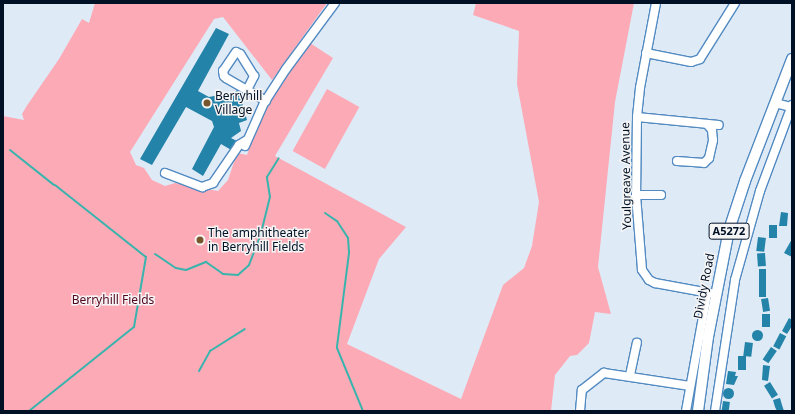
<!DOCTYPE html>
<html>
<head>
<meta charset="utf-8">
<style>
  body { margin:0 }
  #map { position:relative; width:795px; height:414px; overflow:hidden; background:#deeaf6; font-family:"Noto Sans",sans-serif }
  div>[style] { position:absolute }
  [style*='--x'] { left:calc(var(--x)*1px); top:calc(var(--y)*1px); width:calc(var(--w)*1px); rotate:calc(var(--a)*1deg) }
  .green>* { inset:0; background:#fdaab7; transform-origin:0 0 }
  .stream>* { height:2px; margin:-1px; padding:0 1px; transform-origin:1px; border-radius:1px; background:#39b4ad }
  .building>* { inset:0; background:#2383a9; transform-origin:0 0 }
  .round { border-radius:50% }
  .roads { filter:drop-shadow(1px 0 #528ac1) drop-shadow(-1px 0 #528ac1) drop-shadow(0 1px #528ac1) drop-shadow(0 -1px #528ac1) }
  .minor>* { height:8px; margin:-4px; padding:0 4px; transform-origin:4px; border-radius:4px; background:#fff }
  .major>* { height:10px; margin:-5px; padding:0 5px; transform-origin:5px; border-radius:5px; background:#fff }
  .dots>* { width:11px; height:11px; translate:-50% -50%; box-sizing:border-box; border:2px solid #f5f5f5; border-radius:50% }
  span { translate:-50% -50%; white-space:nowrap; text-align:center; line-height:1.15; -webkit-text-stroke:3px #f5f5f5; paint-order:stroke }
  .shield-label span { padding:1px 3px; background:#f5f5f5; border:1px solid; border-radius:3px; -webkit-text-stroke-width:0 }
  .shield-label { font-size:11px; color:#001126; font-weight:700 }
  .poi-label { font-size:12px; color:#001126 }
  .left { translate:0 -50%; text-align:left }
  .street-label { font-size:12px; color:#001126 }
  .park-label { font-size:12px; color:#53051f }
  .frame { position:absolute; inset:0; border:4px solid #001126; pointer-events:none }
</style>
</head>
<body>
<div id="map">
  <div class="green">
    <i style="clip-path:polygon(95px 3px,327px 3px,272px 80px,223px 17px,214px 19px,130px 152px,136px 165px,144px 168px,152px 180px,165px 186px,175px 183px,218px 191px,228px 180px,237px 153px,247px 155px,258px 122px,281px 82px,310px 43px,333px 58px,275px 156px,406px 227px,379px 259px,347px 344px,461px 399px,503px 285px,524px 268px,532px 246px,539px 202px,517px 84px,519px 31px,473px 15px,476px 3px,634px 3px,615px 102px,598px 267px,611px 314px,595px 312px,589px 343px,577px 355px,570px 356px,555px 375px,551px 411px,3px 411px,3px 116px,24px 120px,22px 114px,26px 107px,59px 59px,82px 19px,89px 23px)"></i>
    <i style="left:327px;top:89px;width:37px;height:71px;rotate:29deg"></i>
  </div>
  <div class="stream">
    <i style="--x:10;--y:150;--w:56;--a:38.5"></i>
    <i style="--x:55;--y:185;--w:116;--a:38.4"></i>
    <i style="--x:325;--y:213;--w:14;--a:34"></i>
    <i style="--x:337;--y:221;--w:20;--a:57"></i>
    <i style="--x:348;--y:238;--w:15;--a:86"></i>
    <i style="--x:349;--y:253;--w:95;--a:97.3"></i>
    <i style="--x:155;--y:254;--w:25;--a:34"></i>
    <i style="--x:176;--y:268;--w:10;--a:11"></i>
    <i style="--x:186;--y:270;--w:22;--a:-22"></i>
    <i style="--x:206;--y:262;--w:21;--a:35"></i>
    <i style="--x:223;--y:274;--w:15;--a:4"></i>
    <i style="--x:238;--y:275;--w:15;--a:-42"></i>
    <i style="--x:249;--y:265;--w:34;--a:-69"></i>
    <i style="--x:261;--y:233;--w:37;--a:-76"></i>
    <i style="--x:270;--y:197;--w:20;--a:-99"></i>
    <i style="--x:267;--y:177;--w:22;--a:-58"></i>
    <i style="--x:337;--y:348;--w:68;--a:67.6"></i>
    <i style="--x:199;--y:371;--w:23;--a:-61"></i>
    <i style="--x:210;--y:351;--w:41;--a:-32.2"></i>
    <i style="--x:29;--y:411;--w:134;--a:-38.7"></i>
    <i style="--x:134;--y:327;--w:71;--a:-80.3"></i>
  </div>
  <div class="building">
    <i style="clip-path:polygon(216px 28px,229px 34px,198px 91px,209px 97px,229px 93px,232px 95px,237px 90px,241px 95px,238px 98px,241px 99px,247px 120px,239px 123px,241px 131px,231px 138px,237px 141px,233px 151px,221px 144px,203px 176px,192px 169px,214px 127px,212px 121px,186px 107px,152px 165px,140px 159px)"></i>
    <i style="clip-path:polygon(781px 212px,788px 213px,787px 226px,779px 226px)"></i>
    <i style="left:769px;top:225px;width:8px;height:13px"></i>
    <i style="left:758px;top:237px;width:8px;height:14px;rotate:7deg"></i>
    <i style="clip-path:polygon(792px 239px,792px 257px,784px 253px)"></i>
    <i style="left:765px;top:253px;width:13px;height:8px;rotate:86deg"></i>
    <i style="left:759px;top:269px;width:7px;height:28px"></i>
    <i style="left:768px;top:298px;width:13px;height:7px;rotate:81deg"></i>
    <i style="left:762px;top:314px;width:8px;height:13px"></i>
    <i style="clip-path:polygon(789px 318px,792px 320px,792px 326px,787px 334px,782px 331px)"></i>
    <i class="round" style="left:751.5px;top:329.5px;width:11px;height:11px"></i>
    <i style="left:780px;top:333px;width:7px;height:15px;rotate:27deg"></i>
    <i style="left:745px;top:342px;width:8px;height:14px;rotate:7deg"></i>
    <i style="left:771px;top:347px;width:7px;height:15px;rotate:34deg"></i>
    <i style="left:738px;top:356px;width:8px;height:14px"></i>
    <i style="clip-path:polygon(763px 365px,770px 366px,768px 381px,762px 380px)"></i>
    <i style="clip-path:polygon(728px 371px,736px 372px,735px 376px,738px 376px,734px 385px,726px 384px)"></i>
    <i style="left:770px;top:382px;width:15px;height:7px;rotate:58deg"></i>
    <i class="round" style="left:722.5px;top:387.5px;width:11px;height:11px"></i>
    <i style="clip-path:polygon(780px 398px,782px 405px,784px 411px,777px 411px,775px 407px,773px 400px)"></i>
    <i style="left:723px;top:401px;width:7px;height:10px;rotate:8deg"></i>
  </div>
  <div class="roads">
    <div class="minor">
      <i style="--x:656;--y:3;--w:86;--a:100.7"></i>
      <i style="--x:640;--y:88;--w:29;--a:96"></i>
      <i style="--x:637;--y:117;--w:78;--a:90.7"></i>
      <i style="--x:636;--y:195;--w:75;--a:85.4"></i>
      <i style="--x:642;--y:270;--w:12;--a:55"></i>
      <i style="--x:649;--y:280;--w:7;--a:27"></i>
      <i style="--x:655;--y:283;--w:61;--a:10.4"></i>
      <i style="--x:646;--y:53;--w:46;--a:11.3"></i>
      <i style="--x:691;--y:62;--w:9;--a:-18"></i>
      <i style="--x:700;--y:59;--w:66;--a:-58"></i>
      <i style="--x:247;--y:90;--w:16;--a:-63"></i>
      <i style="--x:254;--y:76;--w:26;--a:-122"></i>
      <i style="--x:240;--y:54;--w:4;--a:-153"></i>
      <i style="--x:236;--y:52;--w:23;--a:124"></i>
      <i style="--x:223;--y:71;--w:5;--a:79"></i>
      <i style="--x:224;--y:76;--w:3;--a:45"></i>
      <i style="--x:226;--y:78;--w:24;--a:30"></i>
      <i style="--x:247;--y:90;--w:22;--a:30"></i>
      <i style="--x:775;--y:103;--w:16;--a:14"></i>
      <i style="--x:637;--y:117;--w:82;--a:5.6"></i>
      <i style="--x:245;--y:146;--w:47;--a:-66.2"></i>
      <i style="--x:264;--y:103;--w:40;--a:-57.1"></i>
      <i style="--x:286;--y:69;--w:82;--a:-53.4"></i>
      <i style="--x:677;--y:161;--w:27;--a:4"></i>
      <i style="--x:704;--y:163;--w:7;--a:-45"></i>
      <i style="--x:709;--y:158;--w:18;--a:-77"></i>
      <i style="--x:713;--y:140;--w:10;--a:-96"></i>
      <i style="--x:712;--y:130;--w:8;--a:-130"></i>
      <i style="--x:165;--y:173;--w:40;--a:21"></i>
      <i style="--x:202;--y:187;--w:12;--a:-20"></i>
      <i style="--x:213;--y:183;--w:46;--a:-55.6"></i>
      <i style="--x:239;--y:145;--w:9;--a:-32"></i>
      <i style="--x:636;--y:195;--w:25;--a:0"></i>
      <i style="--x:630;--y:375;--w:33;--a:-78"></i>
      <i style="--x:580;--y:411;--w:21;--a:-85"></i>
      <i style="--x:582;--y:390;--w:28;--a:-38"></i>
      <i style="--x:604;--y:373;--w:87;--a:8.6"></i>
      <i style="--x:686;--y:411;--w:119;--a:-79.8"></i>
      <i style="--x:715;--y:411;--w:133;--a:-81.3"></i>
      <i style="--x:735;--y:280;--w:92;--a:-74.3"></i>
      <i style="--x:760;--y:191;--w:92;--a:-69.6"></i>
    </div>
    <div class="major">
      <i style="--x:698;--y:411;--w:75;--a:-82.3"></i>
      <i style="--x:708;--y:337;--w:109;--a:-78.9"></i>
      <i style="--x:729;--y:230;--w:52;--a:-71.9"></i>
      <i style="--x:745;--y:181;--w:131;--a:-68.9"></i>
    </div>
  </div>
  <div class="dots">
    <i style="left:207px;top:103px;background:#77552d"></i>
    <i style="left:200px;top:240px;background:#77552d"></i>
  </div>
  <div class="shield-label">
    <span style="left:729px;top:231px">A5272</span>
  </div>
  <div class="poi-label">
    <span class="left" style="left:215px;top:103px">Berryhill<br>Village</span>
    <span class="left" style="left:208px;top:240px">The amphitheater<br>in Berryhill Fields</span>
  </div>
  <div class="street-label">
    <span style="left:626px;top:176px;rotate:-91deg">Youlgreave Avenue</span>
    <span style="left:704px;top:286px;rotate:-79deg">Dividy Road</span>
  </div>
  <div class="park-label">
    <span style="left:113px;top:300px">Berryhill Fields</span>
  </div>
  <div class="frame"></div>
</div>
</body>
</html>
